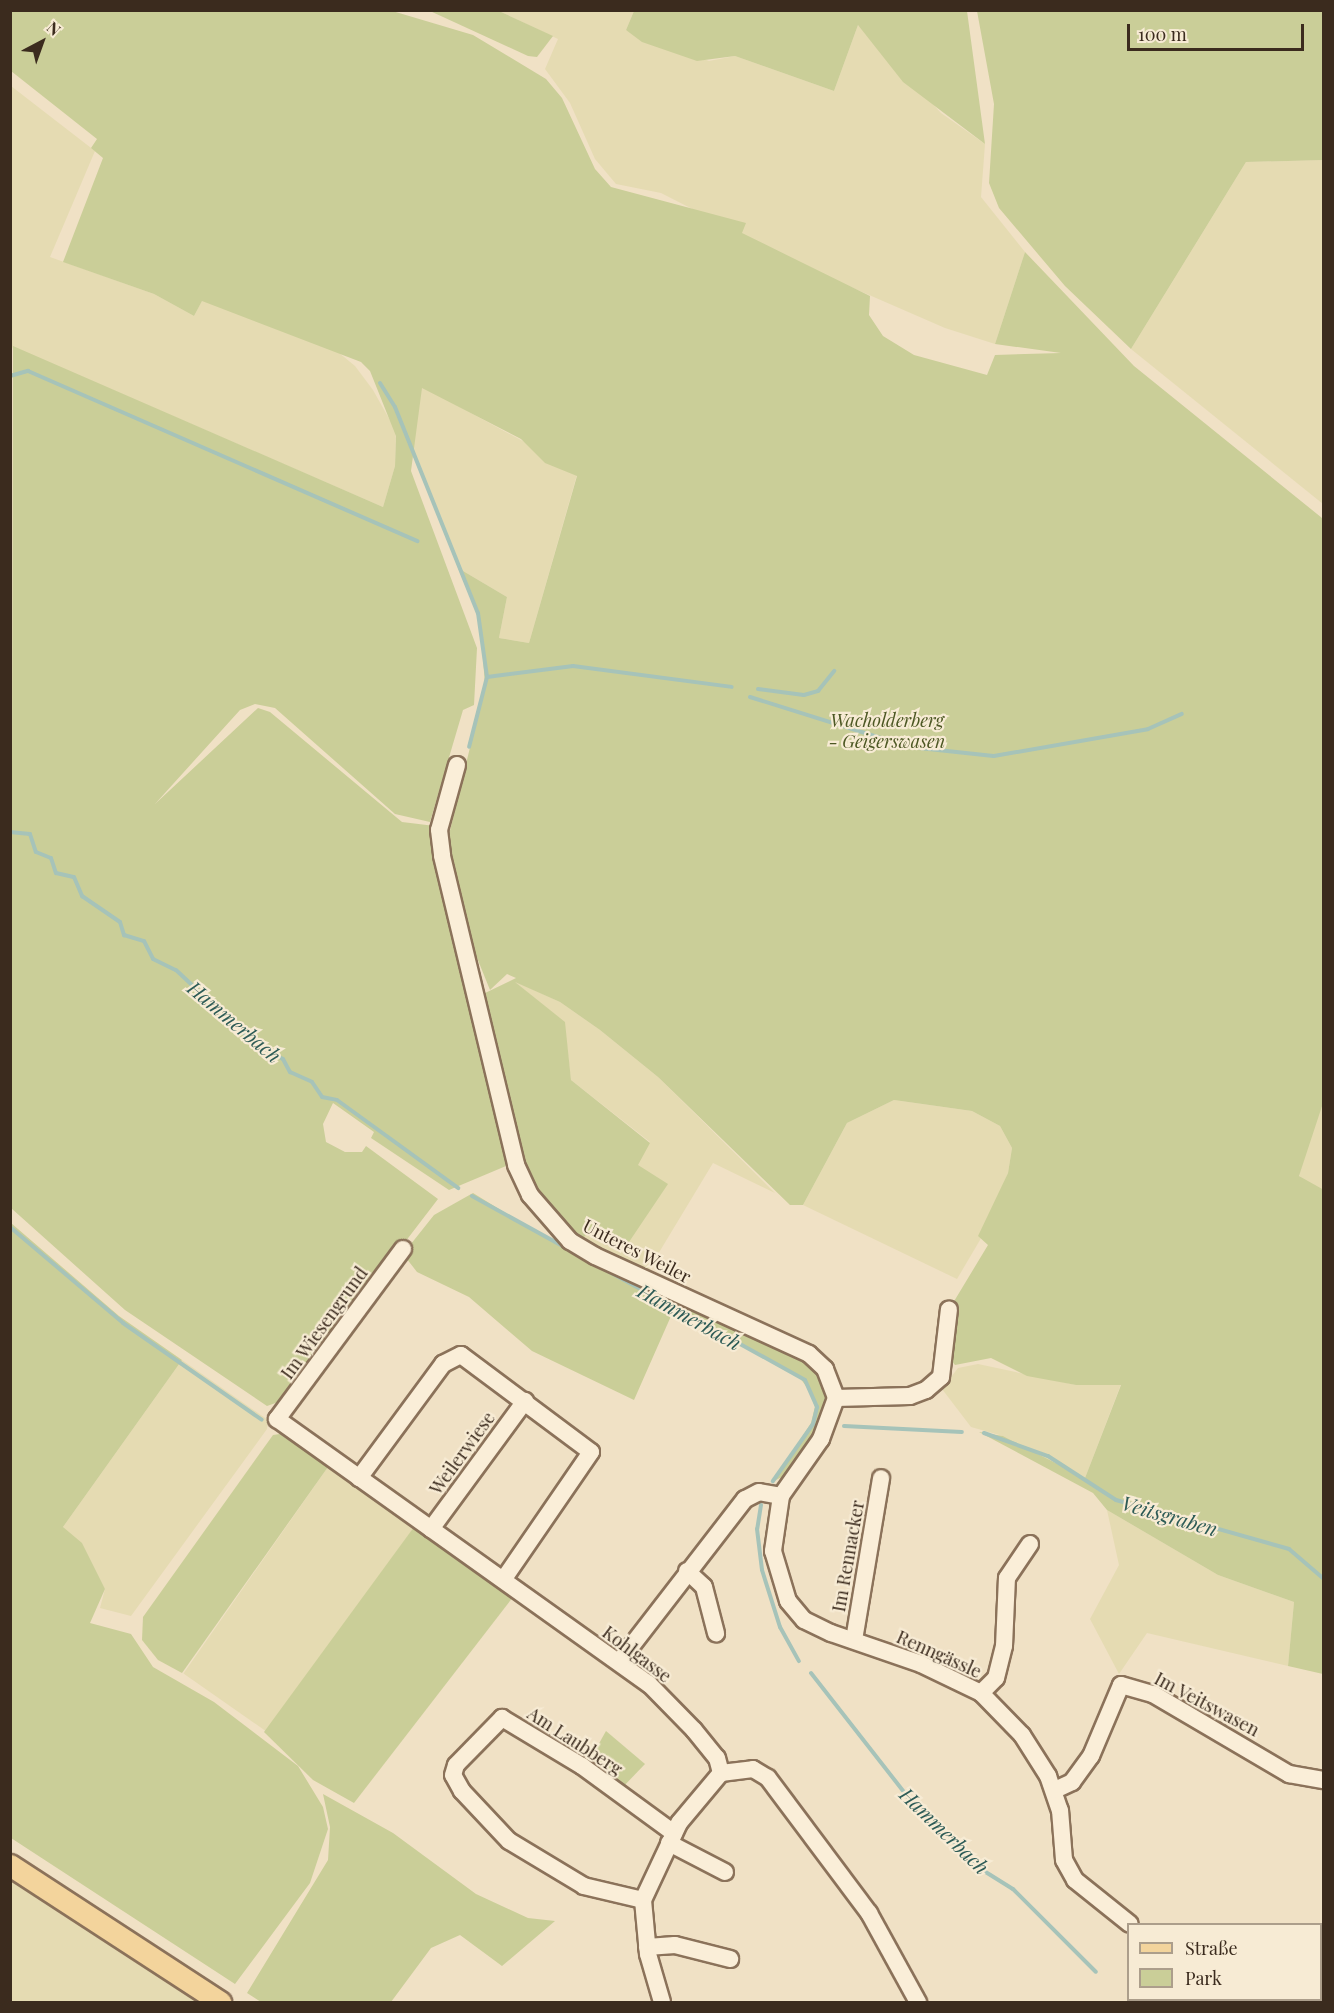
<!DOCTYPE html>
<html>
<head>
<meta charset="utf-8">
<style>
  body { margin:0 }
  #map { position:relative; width:1334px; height:2013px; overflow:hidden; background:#f0e1c5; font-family:"Playfair Display",serif }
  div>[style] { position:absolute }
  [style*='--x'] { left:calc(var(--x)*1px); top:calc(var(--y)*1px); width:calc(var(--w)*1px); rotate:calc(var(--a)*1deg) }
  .farmland>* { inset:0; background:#e5dbb2; transform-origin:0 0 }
  .green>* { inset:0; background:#cace98 }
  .stream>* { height:4px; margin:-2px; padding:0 2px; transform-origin:2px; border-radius:2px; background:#a6c3b9 }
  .roads { filter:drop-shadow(2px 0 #8b725a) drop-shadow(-2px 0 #8b725a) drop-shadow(0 2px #8b725a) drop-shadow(0 -2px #8b725a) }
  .minor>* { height:16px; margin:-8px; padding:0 8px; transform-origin:8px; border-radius:8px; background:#faeed8 }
  .major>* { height:21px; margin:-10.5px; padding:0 10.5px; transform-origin:10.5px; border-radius:10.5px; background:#f3d49c }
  span { translate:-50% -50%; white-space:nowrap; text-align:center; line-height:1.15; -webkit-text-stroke:4.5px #f7ebd4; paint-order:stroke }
  .park-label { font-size:18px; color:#4d5824; font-style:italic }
  .street-label { font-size:18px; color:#3b2b1e }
  .water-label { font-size:20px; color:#2d5b56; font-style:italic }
  .frame { position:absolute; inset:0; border:12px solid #3b2b1e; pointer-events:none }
  .legend { position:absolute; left:1127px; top:1923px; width:195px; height:78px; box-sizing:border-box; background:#f7ebd4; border:2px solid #ac9e8b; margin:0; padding:8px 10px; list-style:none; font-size:18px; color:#3b2b1e }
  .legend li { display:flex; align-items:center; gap:12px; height:30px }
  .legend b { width:30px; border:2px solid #ac9e8b }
  .north { position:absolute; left:12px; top:12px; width:60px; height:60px; -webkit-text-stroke:4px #f7ebd4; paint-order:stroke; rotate:41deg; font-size:16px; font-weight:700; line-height:24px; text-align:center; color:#3b2b1e }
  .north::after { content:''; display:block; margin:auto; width:21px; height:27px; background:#3b2b1e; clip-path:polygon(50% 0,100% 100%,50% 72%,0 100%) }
  .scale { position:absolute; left:1127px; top:24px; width:177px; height:27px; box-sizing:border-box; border:3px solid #3b2b1e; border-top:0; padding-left:8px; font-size:18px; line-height:21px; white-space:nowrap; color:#3b2b1e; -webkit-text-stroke:4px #f7ebd4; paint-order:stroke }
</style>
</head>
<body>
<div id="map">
  <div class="farmland">
    <i style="clip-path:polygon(499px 11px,634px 11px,626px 30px,709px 61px,735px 56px,834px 91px,858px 25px,864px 29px,941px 113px,985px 144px,981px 197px,1025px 252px,995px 344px,945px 328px,814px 271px,661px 193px,616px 184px,595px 159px,570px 103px,545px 69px,558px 39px)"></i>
    <i style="clip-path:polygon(11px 86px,95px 151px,50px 257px,154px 294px,194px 316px,224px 258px,355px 366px,373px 390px,396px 431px,395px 466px,383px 507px,13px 347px,11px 351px)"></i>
    <i style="clip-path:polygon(1323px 160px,1323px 504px,1131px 349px,1246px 162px)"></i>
    <i style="clip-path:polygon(421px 386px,578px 471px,529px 643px,499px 638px,507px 597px,458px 568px,412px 446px)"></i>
    <i style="clip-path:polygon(512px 980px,560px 1002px,600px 1030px,658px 1077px,775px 1193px,713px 1163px,646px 1274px,581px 1241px,650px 1142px,571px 1080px,564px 1022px)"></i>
    <i style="clip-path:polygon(1323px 1097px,1323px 1195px,1311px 1190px,1299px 1175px)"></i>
    <i style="clip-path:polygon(894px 1100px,972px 1111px,1000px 1126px,1012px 1148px,1008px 1173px,980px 1240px,957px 1279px,803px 1205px,847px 1123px)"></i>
    <i style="clip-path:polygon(182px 1360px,268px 1420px,267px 1429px,131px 1616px,100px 1608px,105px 1589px,63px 1527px)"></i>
    <i style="clip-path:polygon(978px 1364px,1076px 1385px,1121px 1384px,1085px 1478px,1003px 1436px,971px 1427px,942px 1389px,958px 1368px)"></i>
    <i style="left:328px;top:1467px;width:105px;height:252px;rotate:35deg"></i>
    <i style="clip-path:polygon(1107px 1510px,1218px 1575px,1294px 1602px,1288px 1666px,1147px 1633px,1119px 1674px,1090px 1619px,1119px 1565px)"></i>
    <i style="clip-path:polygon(10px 1878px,27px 1888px,198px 2002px,11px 2002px)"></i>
  </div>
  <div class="green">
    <i style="clip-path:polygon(389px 10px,473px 35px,546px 79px,562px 98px,595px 169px,611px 187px,746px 223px,742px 233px,870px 296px,869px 315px,883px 336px,914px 355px,987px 375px,995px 355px,1061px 353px,995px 344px,1025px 252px,1134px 366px,1322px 518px,1324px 1100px,1299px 1176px,1324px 1190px,1323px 1674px,1288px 1666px,1294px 1602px,1218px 1575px,1107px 1510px,1093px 1493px,979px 1432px,1003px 1436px,1085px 1478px,1121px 1385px,1076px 1385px,1027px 1376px,991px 1358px,955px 1365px,950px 1359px,953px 1303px,988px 1245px,978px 1236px,1008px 1173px,1012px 1148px,1000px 1126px,972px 1111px,894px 1100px,847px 1123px,803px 1205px,790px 1205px,658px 1077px,600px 1030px,560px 1002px,515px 982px,565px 1022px,571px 1080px,650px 1143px,638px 1165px,668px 1184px,629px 1242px,591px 1228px,581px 1241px,528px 1183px,481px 995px,516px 978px,507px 974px,490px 990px,467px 933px,447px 843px,485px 685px,480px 620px,458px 568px,507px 597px,499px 638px,529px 643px,577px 476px,545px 463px,521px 439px,422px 388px,411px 471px,477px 648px,474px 705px,463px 710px,430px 822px,395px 814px,275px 708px,255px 704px,240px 710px,155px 804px,258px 708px,270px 712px,402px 822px,435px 826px,506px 1166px,449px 1190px,371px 1138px,374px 1132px,333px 1103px,323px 1124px,326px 1142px,345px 1152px,362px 1152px,366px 1146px,438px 1199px,284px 1400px,267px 1406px,125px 1310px,11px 1208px,13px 346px,383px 507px,395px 466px,396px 436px,370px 371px,361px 362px,202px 301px,194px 316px,154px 294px,63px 262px,103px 158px,91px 148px,97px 139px,11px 71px,11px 11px)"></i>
    <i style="clip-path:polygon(430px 11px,499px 11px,553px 36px,537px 57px,528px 56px)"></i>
    <i style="clip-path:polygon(634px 11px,967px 11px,985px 144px,903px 82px,858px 25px,834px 91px,735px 56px,697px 61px,642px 42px,626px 30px)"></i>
    <i style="clip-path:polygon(977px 11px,1323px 11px,1323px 160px,1246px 162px,1131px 349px,1065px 286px,999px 208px,989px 183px,994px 104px)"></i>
    <i style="clip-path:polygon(473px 1193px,553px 1242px,560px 1238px,809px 1358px,831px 1392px,829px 1416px,788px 1474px,774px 1481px,811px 1423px,815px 1407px,809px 1390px,800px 1378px,675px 1307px,634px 1400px,532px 1351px,469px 1297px,417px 1272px,403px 1254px,434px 1215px)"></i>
    <i style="clip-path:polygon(11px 1223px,119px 1316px,182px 1360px,63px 1527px,82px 1543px,105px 1589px,90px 1623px,131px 1634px,153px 1667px,214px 1702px,298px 1766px,323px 1807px,328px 1829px,310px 1883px,235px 1984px,11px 1838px)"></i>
    <i style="clip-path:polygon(280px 1434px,328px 1467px,182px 1673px,158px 1660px,142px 1640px,143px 1617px,273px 1435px)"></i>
    <i style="clip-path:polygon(414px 1527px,513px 1597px,354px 1803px,313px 1780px,264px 1732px)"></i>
    <i style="clip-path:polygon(606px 1731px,645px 1764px,621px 1789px,587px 1765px)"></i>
    <i style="clip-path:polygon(323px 1794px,393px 1833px,476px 1894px,528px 1918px,555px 1921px,502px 1966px,460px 1935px,431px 1948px,391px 2002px,261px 2002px,247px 1993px,328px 1860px,330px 1827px)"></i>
  </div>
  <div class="stream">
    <i style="--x:10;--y:376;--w:19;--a:-16"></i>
    <i style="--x:28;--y:371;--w:425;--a:23.6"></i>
    <i style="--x:380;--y:383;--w:28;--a:58"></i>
    <i style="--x:395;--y:407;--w:222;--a:68.1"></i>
    <i style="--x:478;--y:613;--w:65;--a:82"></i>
    <i style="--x:487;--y:677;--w:72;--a:104.4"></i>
    <i style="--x:487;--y:677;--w:87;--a:-7.3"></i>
    <i style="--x:573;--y:666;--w:160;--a:7.5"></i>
    <i style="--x:758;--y:689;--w:46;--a:7.4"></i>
    <i style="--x:804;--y:695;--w:15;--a:-16"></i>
    <i style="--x:818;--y:691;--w:26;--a:-51"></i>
    <i style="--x:750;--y:697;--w:168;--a:17.4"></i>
    <i style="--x:910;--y:747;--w:84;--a:6.1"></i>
    <i style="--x:994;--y:756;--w:156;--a:-9.9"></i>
    <i style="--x:1148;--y:729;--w:37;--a:-24"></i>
    <i style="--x:10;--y:832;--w:20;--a:6"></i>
    <i style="--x:30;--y:834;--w:19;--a:72"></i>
    <i style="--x:36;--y:852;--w:16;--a:22"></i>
    <i style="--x:51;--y:858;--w:16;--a:72"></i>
    <i style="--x:56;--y:873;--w:18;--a:13"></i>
    <i style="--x:74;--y:877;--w:21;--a:67"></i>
    <i style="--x:82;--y:896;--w:46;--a:34.4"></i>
    <i style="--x:120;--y:922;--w:14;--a:73"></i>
    <i style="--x:124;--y:935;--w:21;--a:17"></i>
    <i style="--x:144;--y:941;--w:20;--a:63"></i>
    <i style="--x:153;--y:959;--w:25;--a:26"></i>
    <i style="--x:176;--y:970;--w:107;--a:43.1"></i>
    <i style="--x:254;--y:1043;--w:33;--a:29"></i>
    <i style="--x:283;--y:1059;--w:15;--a:62"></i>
    <i style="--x:290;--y:1072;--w:24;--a:24"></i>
    <i style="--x:312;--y:1082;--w:18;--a:56"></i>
    <i style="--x:322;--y:1097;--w:15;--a:11"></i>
    <i style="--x:337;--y:1100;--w:150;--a:36"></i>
    <i style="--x:472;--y:1196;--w:380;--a:28.9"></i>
    <i style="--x:805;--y:1380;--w:30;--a:66"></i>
    <i style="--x:817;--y:1407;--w:17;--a:103"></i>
    <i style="--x:813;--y:1424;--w:70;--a:125.1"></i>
    <i style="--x:10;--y:1227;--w:148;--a:40.3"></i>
    <i style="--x:123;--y:1323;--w:169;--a:34.9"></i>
    <i style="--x:844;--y:1426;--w:118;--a:2.9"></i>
    <i style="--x:984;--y:1433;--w:68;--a:19.8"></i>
    <i style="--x:1048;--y:1456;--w:81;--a:32.9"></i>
    <i style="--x:1116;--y:1500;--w:180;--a:15.8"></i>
    <i style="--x:1289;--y:1549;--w:46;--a:40.6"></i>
    <i style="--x:761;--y:1505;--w:24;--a:99"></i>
    <i style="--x:757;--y:1529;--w:41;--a:83"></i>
    <i style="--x:762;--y:1570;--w:60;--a:72.5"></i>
    <i style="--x:780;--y:1627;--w:39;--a:61"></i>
    <i style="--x:811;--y:1673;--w:169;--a:52"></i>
    <i style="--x:915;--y:1806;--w:95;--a:43.3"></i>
    <i style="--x:984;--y:1871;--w:34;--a:32"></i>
    <i style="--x:1013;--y:1889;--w:117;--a:45"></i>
  </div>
  <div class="roads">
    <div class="minor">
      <i style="--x:457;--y:765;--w:67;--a:105.5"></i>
      <i style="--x:439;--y:830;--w:26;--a:83"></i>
      <i style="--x:442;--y:856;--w:318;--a:76.5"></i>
      <i style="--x:516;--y:1165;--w:33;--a:65"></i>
      <i style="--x:530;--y:1195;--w:61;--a:49"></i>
      <i style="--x:570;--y:1241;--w:29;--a:31"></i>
      <i style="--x:595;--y:1256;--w:235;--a:24.6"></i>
      <i style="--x:809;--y:1354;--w:22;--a:43"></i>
      <i style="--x:825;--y:1369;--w:31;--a:69"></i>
      <i style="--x:836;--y:1398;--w:44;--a:110.1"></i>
      <i style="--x:821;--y:1439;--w:70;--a:125.1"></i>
      <i style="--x:781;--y:1496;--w:22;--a:-170"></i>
      <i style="--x:759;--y:1492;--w:16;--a:153"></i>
      <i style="--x:745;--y:1499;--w:206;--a:127.7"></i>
      <i style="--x:403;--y:1249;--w:212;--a:126.5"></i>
      <i style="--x:277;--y:1419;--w:457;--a:35.5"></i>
      <i style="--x:649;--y:1684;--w:64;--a:45.6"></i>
      <i style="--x:694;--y:1730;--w:36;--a:51"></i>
      <i style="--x:717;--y:1758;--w:16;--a:75"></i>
      <i style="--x:721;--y:1773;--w:32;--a:-7"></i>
      <i style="--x:753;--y:1769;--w:17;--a:31"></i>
      <i style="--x:768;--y:1778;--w:169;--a:53.2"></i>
      <i style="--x:869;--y:1913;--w:102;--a:61.2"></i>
      <i style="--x:836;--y:1398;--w:74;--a:-1.5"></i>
      <i style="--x:910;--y:1396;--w:17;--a:-21"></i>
      <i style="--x:926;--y:1390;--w:20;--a:-41"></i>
      <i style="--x:941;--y:1377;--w:68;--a:-83.3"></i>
      <i style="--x:359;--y:1478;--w:142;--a:-53.6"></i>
      <i style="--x:443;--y:1364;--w:20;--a:-27"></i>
      <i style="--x:461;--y:1355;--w:162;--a:36.7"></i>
      <i style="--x:591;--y:1452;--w:155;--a:124.5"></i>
      <i style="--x:781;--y:1496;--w:56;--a:98.3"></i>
      <i style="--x:773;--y:1551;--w:52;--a:73.3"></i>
      <i style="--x:788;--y:1601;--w:25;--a:50"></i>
      <i style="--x:804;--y:1620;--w:30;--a:26"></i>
      <i style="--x:831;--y:1633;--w:95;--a:19"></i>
      <i style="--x:921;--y:1664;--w:67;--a:25.8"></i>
      <i style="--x:981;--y:1693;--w:59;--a:45.7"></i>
      <i style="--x:1022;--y:1735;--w:49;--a:57.6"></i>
      <i style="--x:1048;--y:1776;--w:36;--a:71"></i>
      <i style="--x:1060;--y:1810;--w:50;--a:85.4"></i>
      <i style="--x:1064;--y:1860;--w:23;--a:61"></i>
      <i style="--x:1075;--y:1880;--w:70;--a:38.7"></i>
      <i style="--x:431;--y:1529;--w:159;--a:-53.7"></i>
      <i style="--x:687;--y:1571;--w:23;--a:43"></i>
      <i style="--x:704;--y:1587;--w:48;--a:75.4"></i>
      <i style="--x:854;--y:1640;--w:164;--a:-80.5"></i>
      <i style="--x:981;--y:1693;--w:21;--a:-45"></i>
      <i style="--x:996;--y:1678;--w:33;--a:-76"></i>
      <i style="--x:1004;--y:1646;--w:68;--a:-87.5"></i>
      <i style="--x:1007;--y:1578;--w:41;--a:-55.9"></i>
      <i style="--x:1055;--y:1790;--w:19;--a:-25"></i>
      <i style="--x:1072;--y:1782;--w:32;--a:-54"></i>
      <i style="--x:1091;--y:1756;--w:77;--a:-67.1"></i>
      <i style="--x:1121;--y:1685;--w:33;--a:16"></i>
      <i style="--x:1153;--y:1694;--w:158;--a:30.5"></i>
      <i style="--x:1289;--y:1774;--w:36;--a:10"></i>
      <i style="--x:669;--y:1843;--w:63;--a:27.4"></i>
      <i style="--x:643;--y:1900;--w:61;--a:-166.7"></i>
      <i style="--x:584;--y:1886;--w:87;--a:-149"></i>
      <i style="--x:509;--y:1841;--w:69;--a:-133.2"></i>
      <i style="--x:462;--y:1791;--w:18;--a:-119"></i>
      <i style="--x:453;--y:1775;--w:10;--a:-73"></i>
      <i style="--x:456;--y:1765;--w:66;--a:-45.6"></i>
      <i style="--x:502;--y:1718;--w:93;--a:31"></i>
      <i style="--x:582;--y:1766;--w:114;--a:36.1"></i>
      <i style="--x:647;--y:1947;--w:28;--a:-4"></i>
      <i style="--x:675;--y:1945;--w:57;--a:14.3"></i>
      <i style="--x:662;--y:2002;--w:50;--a:-106.3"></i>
      <i style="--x:648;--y:1954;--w:54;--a:-95.3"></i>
      <i style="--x:643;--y:1900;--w:85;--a:-64.9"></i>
      <i style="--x:679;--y:1823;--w:65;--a:-50"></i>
      <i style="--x:1156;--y:2002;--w:2;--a:-90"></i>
    </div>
    <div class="major">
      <i style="--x:10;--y:1865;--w:251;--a:33.1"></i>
    </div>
  </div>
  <div class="park-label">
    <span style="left:887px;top:731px">Wacholderberg<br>- Geigerswasen</span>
  </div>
  <div class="street-label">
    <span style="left:637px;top:1251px;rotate:27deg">Unteres Weiler</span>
    <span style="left:324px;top:1323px;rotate:-54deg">Im Wiesengrund</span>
    <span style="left:462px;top:1453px;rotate:-54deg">Weilerwiese</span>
    <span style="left:848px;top:1556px;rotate:-80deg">Im Rennacker</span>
    <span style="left:637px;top:1654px;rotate:37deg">Kohlgasse</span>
    <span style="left:939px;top:1654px;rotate:24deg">Renngässle</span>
    <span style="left:1207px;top:1704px;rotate:28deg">Im Veitswasen</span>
    <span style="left:575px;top:1741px;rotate:33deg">Am Laubberg</span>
  </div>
  <div class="water-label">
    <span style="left:235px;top:1021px;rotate:40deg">Hammerbach</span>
    <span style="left:690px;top:1316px;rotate:29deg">Hammerbach</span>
    <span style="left:1170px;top:1515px;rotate:16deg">Veitsgraben</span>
    <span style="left:945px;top:1830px;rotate:44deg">Hammerbach</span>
  </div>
  <div class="frame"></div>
  <ul class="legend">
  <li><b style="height:8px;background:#f3d49c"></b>Straße</li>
  <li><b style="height:16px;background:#cace98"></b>Park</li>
  </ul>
  <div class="north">N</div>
  <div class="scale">100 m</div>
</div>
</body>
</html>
